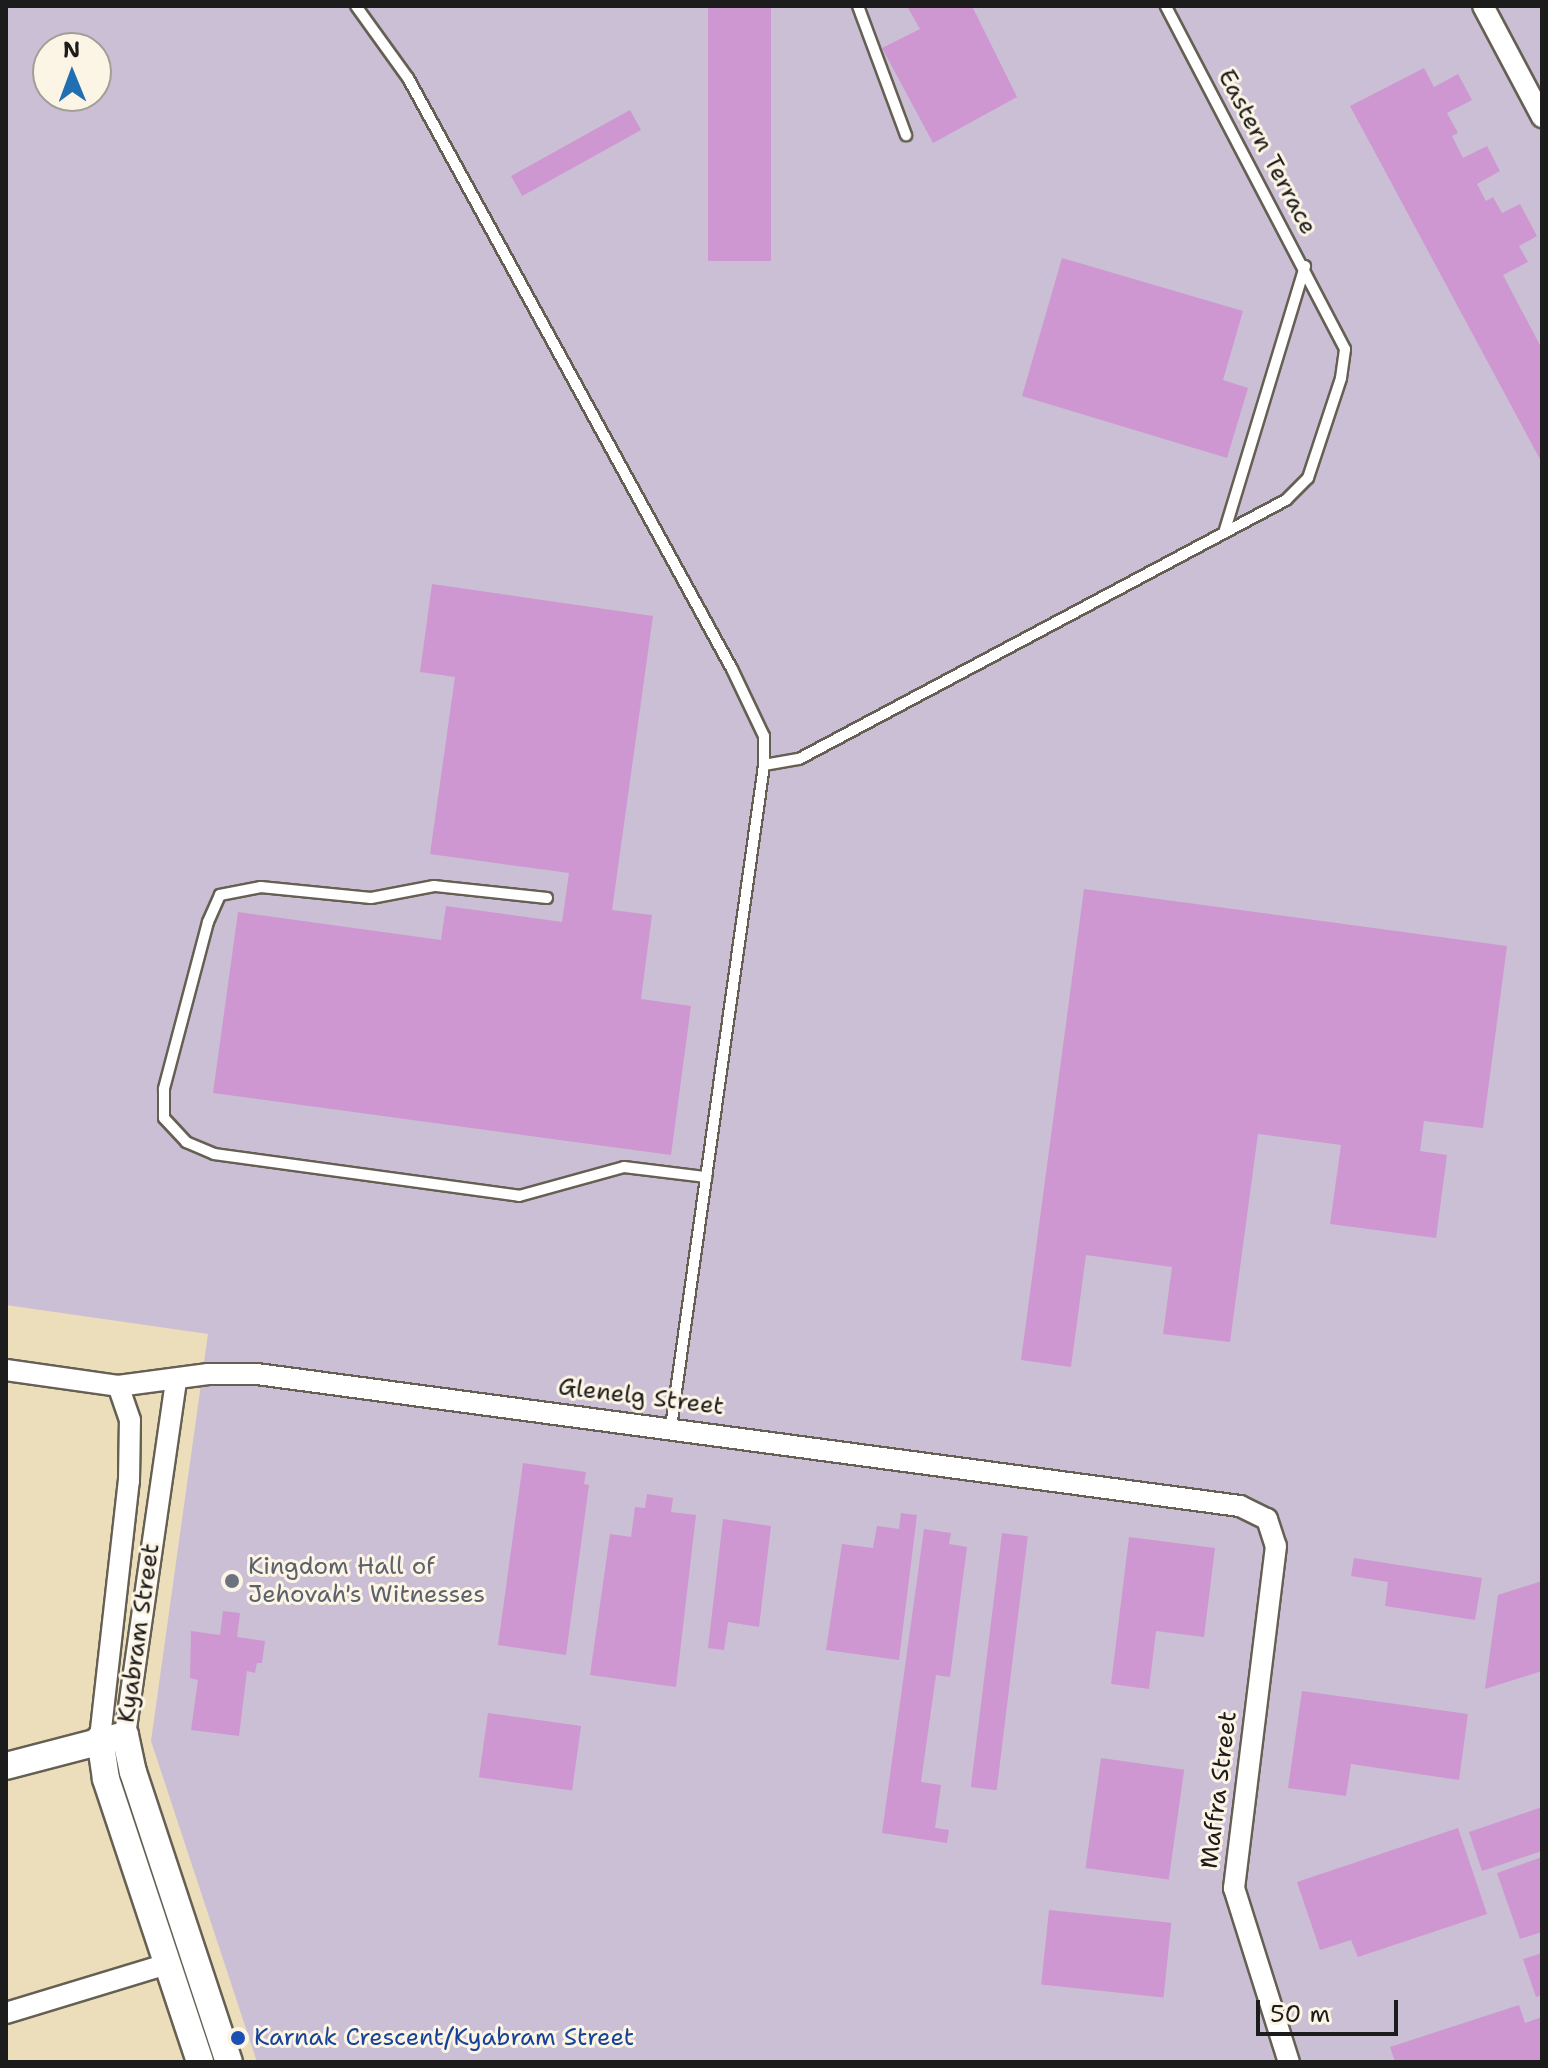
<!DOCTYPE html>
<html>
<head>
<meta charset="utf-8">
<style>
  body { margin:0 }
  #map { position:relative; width:1548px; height:2068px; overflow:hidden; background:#ecdeba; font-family:"Shantell Sans",sans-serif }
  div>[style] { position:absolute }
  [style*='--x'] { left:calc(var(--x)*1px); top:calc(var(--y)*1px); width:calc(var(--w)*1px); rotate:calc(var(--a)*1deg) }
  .industrial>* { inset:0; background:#cbbfd5 }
  .building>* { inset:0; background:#ce97d1; transform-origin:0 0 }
  .roads { filter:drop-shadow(2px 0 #656053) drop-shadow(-2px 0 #656053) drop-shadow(0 2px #656053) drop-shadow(0 -2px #656053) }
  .service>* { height:10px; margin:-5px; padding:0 5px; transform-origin:5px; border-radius:5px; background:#fff }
  .minor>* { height:20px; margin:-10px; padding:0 10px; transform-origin:10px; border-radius:10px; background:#fff }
  .tertiary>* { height:26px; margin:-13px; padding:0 13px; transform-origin:13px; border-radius:13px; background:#fff }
  .dots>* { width:22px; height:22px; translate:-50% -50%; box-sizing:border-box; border:4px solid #fcf5e5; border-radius:50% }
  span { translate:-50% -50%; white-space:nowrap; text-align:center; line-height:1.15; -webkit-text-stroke:6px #fcf5e5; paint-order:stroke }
  .street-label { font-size:24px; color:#1c1c1c }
  .worship-label { font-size:24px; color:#5b616d }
  .left { translate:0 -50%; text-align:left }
  .transit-label { font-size:24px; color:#164399 }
  .frame { position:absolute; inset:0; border:8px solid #1c1c1c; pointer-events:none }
  .north { position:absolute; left:32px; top:32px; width:80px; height:80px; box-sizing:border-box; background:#fcf5e5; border:2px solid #a29e95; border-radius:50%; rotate:359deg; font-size:22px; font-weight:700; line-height:32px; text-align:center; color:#1c1c1c }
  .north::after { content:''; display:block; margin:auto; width:28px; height:36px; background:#1f6fb2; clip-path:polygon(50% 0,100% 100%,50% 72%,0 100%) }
  .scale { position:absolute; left:1256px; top:2000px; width:142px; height:36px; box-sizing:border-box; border:4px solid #1c1c1c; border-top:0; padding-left:10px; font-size:24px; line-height:28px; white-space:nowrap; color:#1c1c1c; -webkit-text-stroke:6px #fcf5e5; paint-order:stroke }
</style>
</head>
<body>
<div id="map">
  <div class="industrial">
    <i style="clip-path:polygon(evenodd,6px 6px,1542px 6px,1542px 2062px,257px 2062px,151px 1741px,208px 1334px,6px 1305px,6px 6px,48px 48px,96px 48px,96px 96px,48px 96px,48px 48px)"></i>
  </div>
  <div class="building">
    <i style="left:708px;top:6px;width:63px;height:255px"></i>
    <i style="clip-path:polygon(907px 6px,972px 6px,1017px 97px,933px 143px,882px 48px,920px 29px)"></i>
    <i style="clip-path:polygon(1424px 68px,1434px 87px,1458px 74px,1472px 100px,1447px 113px,1458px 133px,1452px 136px,1463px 158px,1487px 146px,1500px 171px,1477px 184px,1486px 201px,1493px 197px,1502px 213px,1520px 204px,1537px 236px,1519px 246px,1528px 262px,1503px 275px,1542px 349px,1542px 463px,1350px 106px)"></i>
    <i style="left:630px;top:110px;width:23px;height:136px;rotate:61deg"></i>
    <i style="clip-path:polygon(1062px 258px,1243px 311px,1223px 380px,1248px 388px,1227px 458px,1022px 396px)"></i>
    <i style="clip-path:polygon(432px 584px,653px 616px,612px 910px,652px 915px,641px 999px,691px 1006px,671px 1155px,213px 1093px,238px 912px,441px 940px,446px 906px,562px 922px,569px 873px,430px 854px,455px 677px,420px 672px)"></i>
    <i style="clip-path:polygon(1084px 889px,1507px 946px,1483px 1128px,1424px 1121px,1420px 1151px,1447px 1155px,1436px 1238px,1330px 1224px,1341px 1145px,1258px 1134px,1230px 1342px,1163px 1334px,1172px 1267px,1086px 1255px,1071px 1367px,1021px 1360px)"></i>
    <i style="clip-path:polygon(523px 1463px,586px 1472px,584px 1484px,589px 1485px,566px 1655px,498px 1645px)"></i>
    <i style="clip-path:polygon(647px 1494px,673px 1498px,671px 1512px,696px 1515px,676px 1687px,590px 1675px,610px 1534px,631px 1537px,635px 1507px,645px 1508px)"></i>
    <i style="clip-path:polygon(901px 1513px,917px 1515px,899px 1660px,826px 1650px,842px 1544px,873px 1548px,877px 1526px,899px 1529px)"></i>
    <i style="clip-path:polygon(723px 1519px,771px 1526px,759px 1627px,728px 1622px,724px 1650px,708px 1648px)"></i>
    <i style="clip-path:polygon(924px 1529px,951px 1533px,949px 1544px,967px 1547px,950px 1677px,936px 1675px,921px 1782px,941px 1785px,935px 1828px,949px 1830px,947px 1843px,882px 1833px)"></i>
    <i style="left:1002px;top:1533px;width:26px;height:256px;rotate:7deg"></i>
    <i style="clip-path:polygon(1129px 1537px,1215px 1548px,1204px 1637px,1156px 1631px,1149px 1689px,1111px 1684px)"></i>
    <i style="clip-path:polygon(1354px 1558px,1482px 1578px,1475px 1620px,1385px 1606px,1388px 1582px,1351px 1576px)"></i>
    <i style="clip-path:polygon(1542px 1581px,1542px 1671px,1485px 1689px,1498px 1595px)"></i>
    <i style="clip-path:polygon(223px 1611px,240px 1613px,237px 1637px,265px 1641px,262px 1663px,257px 1663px,255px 1673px,247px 1671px,239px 1736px,191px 1730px,198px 1680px,190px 1678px,191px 1631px,220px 1635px)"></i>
    <i style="clip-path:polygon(1302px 1691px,1468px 1714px,1459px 1780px,1351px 1764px,1346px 1796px,1288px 1788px)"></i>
    <i style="left:488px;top:1713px;width:94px;height:65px;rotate:8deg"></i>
    <i style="left:1101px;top:1758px;width:84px;height:111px;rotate:8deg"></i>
    <i style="clip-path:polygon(1542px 1807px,1542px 1851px,1482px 1871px,1469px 1832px)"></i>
    <i style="clip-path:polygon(1458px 1828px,1487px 1914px,1358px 1957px,1351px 1940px,1320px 1950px,1297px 1882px)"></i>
    <i style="clip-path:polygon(1542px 1857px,1542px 1932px,1520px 1939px,1497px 1873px)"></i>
    <i style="left:1049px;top:1910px;width:123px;height:75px;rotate:6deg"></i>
    <i style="clip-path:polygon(1542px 1953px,1542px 1995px,1536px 1997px,1523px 1959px)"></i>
    <i style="clip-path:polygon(1519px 2005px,1525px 2023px,1542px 2017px,1542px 2062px,1395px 2062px,1390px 2047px)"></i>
  </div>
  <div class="roads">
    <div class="service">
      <i style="--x:356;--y:6;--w:89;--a:54.2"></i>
      <i style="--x:408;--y:78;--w:674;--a:61.27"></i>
      <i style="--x:732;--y:669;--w:74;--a:64.5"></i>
      <i style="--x:764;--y:736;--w:29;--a:90"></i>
      <i style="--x:764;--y:765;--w:36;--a:-10"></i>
      <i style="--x:799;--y:759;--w:552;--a:-28.01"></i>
      <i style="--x:1286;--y:500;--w:31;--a:-45"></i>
      <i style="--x:1308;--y:478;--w:105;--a:-71.7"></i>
      <i style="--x:1341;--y:378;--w:29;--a:-82"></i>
      <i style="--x:1345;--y:349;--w:387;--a:-117.6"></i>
      <i style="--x:858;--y:6;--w:138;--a:69.6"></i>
      <i style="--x:1224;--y:533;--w:279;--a:-73.1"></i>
      <i style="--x:547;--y:898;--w:114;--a:-173.9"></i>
      <i style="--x:434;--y:886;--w:64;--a:169.2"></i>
      <i style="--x:371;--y:898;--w:111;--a:-174.3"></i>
      <i style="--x:261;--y:887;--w:42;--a:169"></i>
      <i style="--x:220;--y:895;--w:30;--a:114"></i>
      <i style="--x:208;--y:922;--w:173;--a:104.8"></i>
      <i style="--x:164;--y:1089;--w:29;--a:90"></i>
      <i style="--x:164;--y:1118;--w:33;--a:47"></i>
      <i style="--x:186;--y:1142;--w:30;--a:23"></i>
      <i style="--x:214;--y:1154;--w:308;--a:7.8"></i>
      <i style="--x:519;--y:1196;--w:109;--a:-15.4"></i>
      <i style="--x:624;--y:1167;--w:83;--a:7"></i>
      <i style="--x:671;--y:1427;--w:669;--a:-82"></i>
    </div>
    <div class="minor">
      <i style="--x:1483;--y:6;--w:126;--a:62"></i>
      <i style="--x:6;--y:1370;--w:113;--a:8.1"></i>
      <i style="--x:118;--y:1386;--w:91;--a:-7.6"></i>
      <i style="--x:208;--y:1374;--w:49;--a:0"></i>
      <i style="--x:257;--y:1374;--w:992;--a:7.65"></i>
      <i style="--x:1240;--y:1506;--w:30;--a:26"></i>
      <i style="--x:1267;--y:1519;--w:28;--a:72"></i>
      <i style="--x:1276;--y:1546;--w:345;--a:97"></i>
      <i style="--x:1234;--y:1888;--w:182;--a:72.5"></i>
      <i style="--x:125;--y:1735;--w:357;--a:-81.8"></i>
      <i style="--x:100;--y:1738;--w:259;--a:-83.6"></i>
      <i style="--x:129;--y:1481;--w:61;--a:-89.1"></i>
      <i style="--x:130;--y:1420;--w:36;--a:-109"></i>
      <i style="--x:6;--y:2013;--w:168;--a:-16.9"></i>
    </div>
    <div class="tertiary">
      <i style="--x:100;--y:1738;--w:41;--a:81.7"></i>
      <i style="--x:106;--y:1779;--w:298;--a:71.6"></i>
      <i style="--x:6;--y:1766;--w:123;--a:-14.6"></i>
      <i style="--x:125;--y:1735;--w:38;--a:78"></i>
      <i style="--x:133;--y:1772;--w:305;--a:71.7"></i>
    </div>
  </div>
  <div class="dots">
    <i style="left:232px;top:1581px;background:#6b7280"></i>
    <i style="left:238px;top:2038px;background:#1a4fb4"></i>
  </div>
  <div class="street-label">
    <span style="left:1267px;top:152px;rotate:62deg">Eastern Terrace</span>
    <span style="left:641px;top:1397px;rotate:7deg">Glenelg Street</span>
    <span style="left:139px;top:1633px;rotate:-82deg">Kyabram Street</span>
    <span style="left:1219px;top:1790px;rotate:-83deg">Maffra Street</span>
  </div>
  <div class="worship-label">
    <span class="left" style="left:248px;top:1581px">Kingdom Hall of<br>Jehovah's Witnesses</span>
  </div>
  <div class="transit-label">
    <span class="left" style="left:254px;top:2038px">Karnak Crescent/Kyabram Street</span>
  </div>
  <div class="frame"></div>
  <div class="north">N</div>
  <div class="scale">50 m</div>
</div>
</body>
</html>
